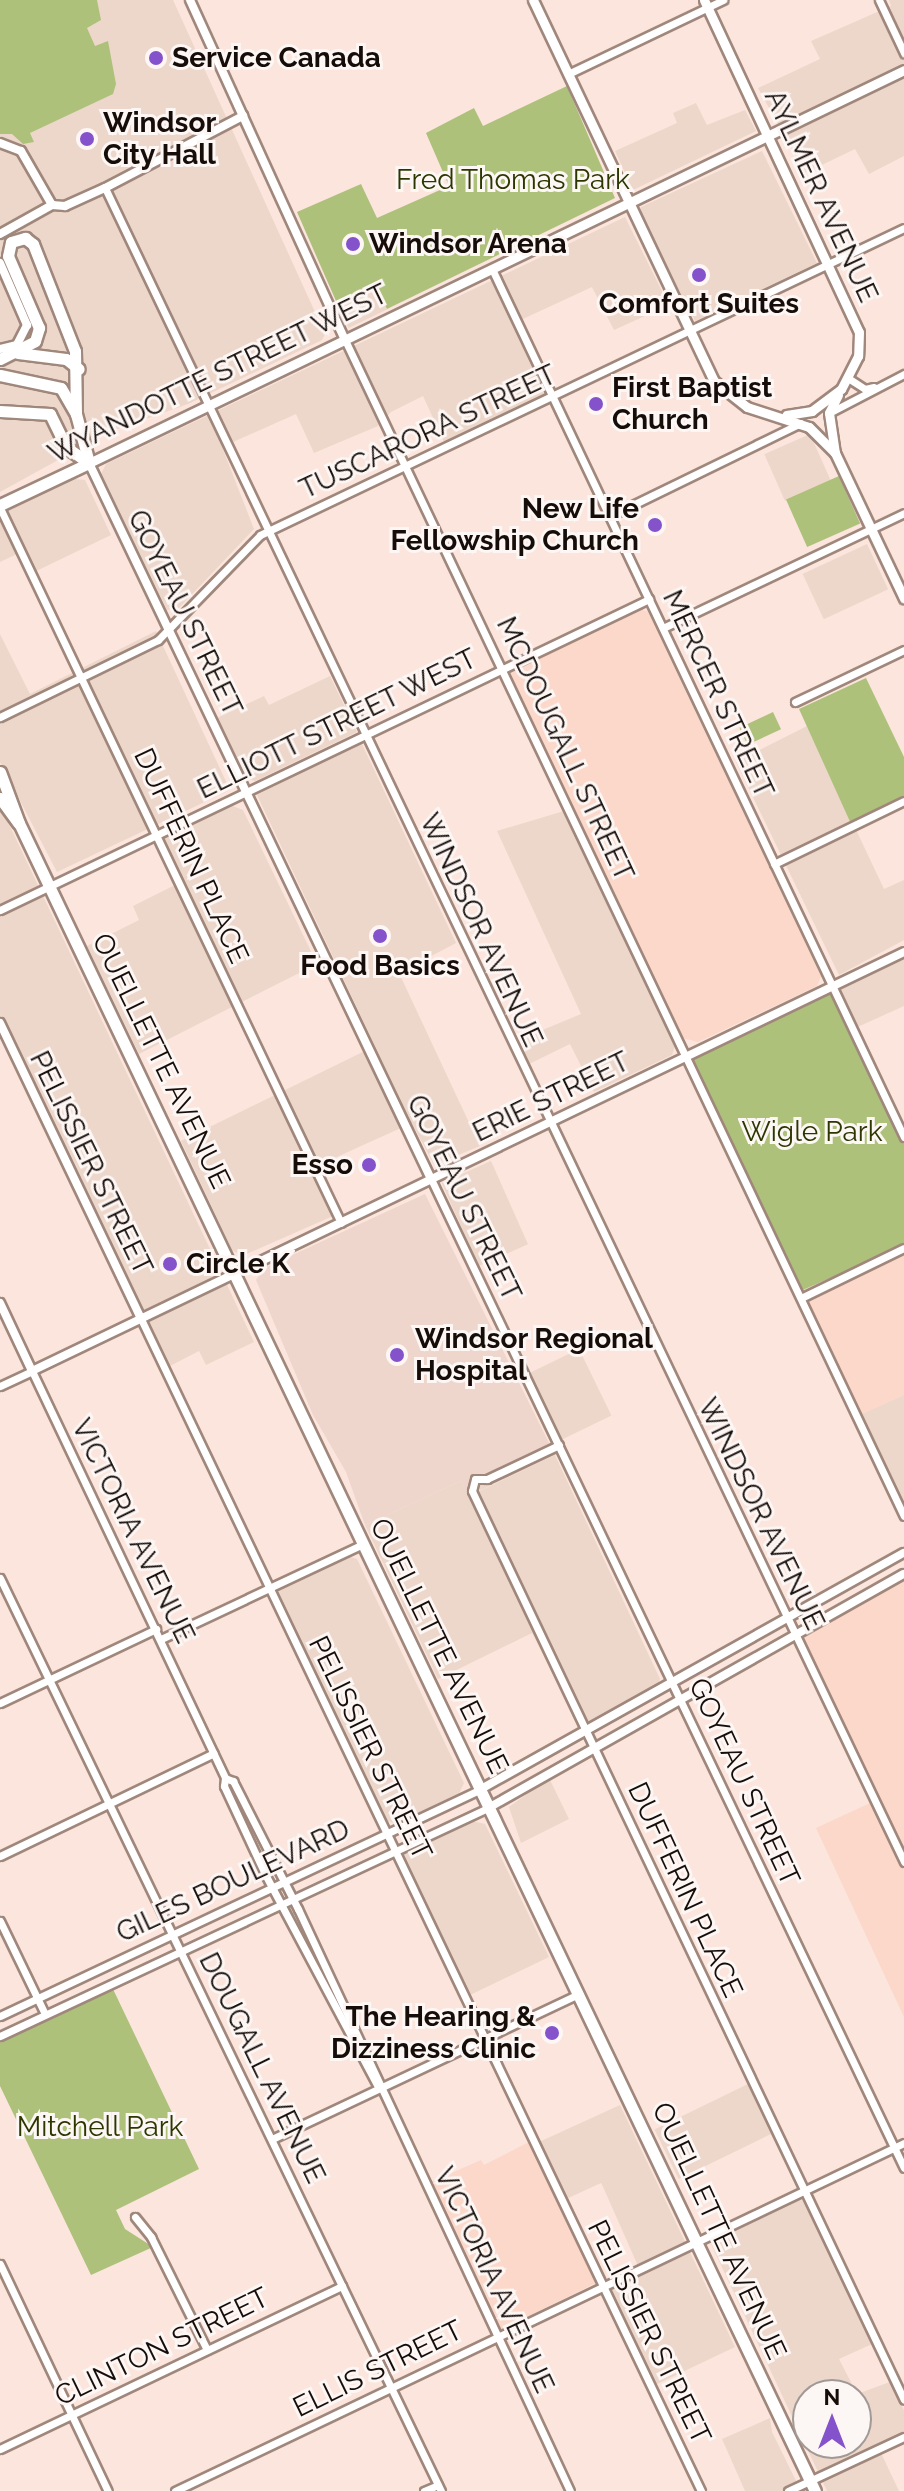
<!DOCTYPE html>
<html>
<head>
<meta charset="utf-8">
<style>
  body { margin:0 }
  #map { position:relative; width:904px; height:2491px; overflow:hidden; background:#fbe5dc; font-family:Raleway,sans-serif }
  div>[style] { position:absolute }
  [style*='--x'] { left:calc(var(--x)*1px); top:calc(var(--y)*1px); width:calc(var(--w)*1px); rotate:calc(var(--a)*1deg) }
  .commercial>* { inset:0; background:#edd7ca; transform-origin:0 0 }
  .built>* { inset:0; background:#fbd8c9 }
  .medical>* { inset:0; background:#eed6cc }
  .green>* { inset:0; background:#adc17b; transform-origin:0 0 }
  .roads { filter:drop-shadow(2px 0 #a0877c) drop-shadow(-2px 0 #a0877c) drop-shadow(0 2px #a0877c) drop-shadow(0 -2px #a0877c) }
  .minor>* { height:7px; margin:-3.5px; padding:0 3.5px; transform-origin:3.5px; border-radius:3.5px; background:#fff }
  .tertiary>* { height:8px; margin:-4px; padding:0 4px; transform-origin:4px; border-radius:4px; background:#fff }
  .secondary>* { height:9px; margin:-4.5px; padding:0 4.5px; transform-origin:4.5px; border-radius:4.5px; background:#fff }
  .primary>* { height:11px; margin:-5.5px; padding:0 5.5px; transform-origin:5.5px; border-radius:5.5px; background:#fff }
  .dots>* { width:22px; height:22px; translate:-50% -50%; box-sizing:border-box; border:4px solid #fcf6f4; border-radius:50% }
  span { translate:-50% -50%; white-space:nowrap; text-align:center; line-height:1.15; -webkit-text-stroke:6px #fcf6f4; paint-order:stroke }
  .poi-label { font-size:28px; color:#160d09; font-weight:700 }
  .left { translate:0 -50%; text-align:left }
  .right { translate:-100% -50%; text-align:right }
  .park-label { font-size:28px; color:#2c3700 }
  .street-label { font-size:28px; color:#160d09 }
  .north { position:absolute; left:792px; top:2379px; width:80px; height:80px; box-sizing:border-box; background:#fcf6f4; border:2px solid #a09996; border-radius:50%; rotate:0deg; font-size:22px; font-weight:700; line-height:32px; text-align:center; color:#160d09 }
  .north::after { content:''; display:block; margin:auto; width:28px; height:36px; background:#8453cc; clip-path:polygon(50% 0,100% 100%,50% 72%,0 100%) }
</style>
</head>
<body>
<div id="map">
  <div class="commercial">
    <i style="clip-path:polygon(0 0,173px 0,325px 334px,322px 340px,188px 404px,109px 432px,0 492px)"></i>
    <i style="clip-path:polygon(889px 0,904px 0,904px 156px,869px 174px,855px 149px,805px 173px,758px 88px,820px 59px,811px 41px,891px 6px)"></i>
    <i style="clip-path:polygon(696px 103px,707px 125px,745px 110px,756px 131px,633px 190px,615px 151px,677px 123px,673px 113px)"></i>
    <i style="clip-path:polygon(762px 151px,817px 263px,695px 321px,639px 214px,641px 207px)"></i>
    <i style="clip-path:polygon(625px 217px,669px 305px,614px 330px,592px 287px,512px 324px,545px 396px,445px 444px,423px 396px,391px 412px,378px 426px,314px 453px,296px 414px,222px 447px,254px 529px,179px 608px,167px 610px,101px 474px,106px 464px)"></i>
    <i style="left:375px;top:284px;width:28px;height:43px;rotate:64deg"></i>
    <i style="left:810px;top:434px;width:51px;height:50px;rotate:66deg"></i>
    <i style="clip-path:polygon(75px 479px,85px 480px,111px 535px,28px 575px,17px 554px,0 562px,0 514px)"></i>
    <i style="left:867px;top:544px;width:50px;height:71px;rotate:65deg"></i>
    <i style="clip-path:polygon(156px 631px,230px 790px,57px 872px,0 762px,0 634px,30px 694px)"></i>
    <i style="clip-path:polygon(330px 676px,357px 732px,255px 781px,247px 778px,217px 718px,264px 696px,269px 705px)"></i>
    <i style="clip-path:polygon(807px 726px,884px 889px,904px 880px,904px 940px,839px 975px,736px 762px)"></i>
    <i style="clip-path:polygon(361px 742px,456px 943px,399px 973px,480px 1146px,434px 1165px,412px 1123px,319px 1165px,342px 1212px,242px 1256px,232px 1250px,181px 1141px,375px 1046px,257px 795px)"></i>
    <i style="clip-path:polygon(0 805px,254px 1342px,206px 1365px,199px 1351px,168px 1367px,0 1015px)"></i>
    <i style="clip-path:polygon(230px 805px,243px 810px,317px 964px,139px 1054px,87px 946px,139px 920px,133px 906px,175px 885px,155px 840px)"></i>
    <i style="clip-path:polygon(564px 811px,675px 1046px,672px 1055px,594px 1092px,570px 1044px,525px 1066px,514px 1042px,581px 1014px,497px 831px)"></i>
    <i style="clip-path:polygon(904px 952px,904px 1006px,853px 1029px,832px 987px)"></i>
    <i style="left:491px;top:1161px;width:91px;height:54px;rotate:66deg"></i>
    <i style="left:579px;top:1349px;width:74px;height:55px;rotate:64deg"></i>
    <i style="clip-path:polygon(904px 1395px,904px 1516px,857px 1416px)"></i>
    <i style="clip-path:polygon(555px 1455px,660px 1679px,656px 1689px,582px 1730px,532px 1633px,438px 1679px,365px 1525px,461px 1481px,469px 1496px)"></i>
    <i style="clip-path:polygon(347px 1556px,357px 1559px,464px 1783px,458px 1796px,398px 1825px,385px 1820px,278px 1596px,280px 1586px)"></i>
    <i style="clip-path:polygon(549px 1778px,569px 1819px,521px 1843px,509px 1807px)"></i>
    <i style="clip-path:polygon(468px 1820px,485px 1824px,549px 1957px,468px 1996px,400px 1851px)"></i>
    <i style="left:748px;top:2084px;width:55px;height:104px;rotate:64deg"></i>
    <i style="clip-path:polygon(620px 2105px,735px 2347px,655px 2385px,610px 2291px,642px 2275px,604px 2189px,601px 2183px,566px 2199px,539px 2142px)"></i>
    <i style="clip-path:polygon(evenodd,795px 2199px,805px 2201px,872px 2344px,839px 2359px,857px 2394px,890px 2382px,904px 2410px,904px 2442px,881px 2453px,899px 2491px,827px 2491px,711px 2244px,717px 2234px,795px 2199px,808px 2395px,856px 2395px,856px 2443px,808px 2443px,808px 2395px)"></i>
    <i style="clip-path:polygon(770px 2418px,772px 2432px,801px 2491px,745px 2491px,722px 2439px)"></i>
  </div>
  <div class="built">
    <i style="clip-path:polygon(640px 608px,648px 612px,821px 976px,817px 986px,698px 1042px,683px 1038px,510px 673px)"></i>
    <i style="clip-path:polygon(904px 1246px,904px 1395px,857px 1416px,798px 1292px)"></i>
    <i style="clip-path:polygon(904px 1579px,904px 2017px,816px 1828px,879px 1799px,803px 1637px)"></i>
    <i style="clip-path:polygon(529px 2142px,596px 2283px,498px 2331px,429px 2183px,481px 2160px,484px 2165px)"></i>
  </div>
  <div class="medical">
    <i style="clip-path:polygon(425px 1194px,555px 1455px,468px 1496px,461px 1481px,365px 1525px,346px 1472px,313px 1415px,256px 1280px,264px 1268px)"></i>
  </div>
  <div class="green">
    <i style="clip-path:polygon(0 0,97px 0,101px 20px,87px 28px,95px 46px,108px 41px,116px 84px,113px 94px,30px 133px,34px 142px,23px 144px,12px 134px,0 134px)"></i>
    <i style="clip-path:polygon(567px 86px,615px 198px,387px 309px,375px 284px,336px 301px,297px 212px,361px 184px,377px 218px,449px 186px,426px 133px,474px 108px,483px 126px)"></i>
    <i style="left:839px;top:476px;width:52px;height:58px;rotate:66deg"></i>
    <i style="clip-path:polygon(866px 678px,904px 757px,904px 801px,852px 826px,799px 709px)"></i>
    <i style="left:773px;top:712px;width:19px;height:37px;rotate:65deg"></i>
    <i style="clip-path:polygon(832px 987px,904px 1137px,904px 1246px,798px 1292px,686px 1057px)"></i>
    <i style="clip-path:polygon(112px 1987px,199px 2169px,116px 2210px,125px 2229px,153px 2247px,91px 2275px,0 2086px,0 2041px)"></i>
  </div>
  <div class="roads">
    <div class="minor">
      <i style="--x:879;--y:0;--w:59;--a:64.7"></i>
      <i style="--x:568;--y:74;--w:172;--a:-25.5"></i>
      <i style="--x:105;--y:188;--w:1855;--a:64.48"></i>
      <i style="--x:492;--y:269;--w:961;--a:64.61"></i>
      <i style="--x:345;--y:340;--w:1302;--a:64.58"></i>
      <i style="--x:848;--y:378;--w:20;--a:33"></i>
      <i style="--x:865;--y:389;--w:9;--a:-13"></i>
      <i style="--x:829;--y:413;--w:85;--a:-27.5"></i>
      <i style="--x:0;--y:508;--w:792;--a:64.5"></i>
      <i style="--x:610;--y:516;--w:212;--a:-26"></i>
      <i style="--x:663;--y:628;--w:267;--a:-25.5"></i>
      <i style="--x:795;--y:702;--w:121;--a:-25.5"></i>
      <i style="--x:0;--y:717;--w:176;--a:-26"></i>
      <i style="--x:158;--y:640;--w:146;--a:-45.8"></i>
      <i style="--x:260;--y:535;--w:713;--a:-25.49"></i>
      <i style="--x:774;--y:864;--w:144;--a:-25.9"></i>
      <i style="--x:0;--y:910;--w:720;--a:-25.6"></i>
      <i style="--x:431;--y:1179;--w:1096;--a:64.44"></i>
      <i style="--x:801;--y:1298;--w:114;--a:-25.9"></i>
      <i style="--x:141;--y:1319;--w:1299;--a:64.46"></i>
      <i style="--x:0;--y:1386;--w:35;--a:-25"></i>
      <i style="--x:32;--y:1371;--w:450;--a:64.6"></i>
      <i style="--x:225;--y:1778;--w:8;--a:97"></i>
      <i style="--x:224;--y:1786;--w:99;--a:65"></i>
      <i style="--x:266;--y:1876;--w:239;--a:62"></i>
      <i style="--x:559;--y:1445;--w:80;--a:154.7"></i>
      <i style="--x:487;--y:1479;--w:12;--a:180"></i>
      <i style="--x:475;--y:1479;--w:12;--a:104"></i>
      <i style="--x:472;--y:1491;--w:1006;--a:64.58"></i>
      <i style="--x:0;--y:1578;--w:1014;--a:64.22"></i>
      <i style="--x:161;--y:1639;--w:223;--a:-25.2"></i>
      <i style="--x:0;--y:1703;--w:173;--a:-25.4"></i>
      <i style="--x:225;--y:1778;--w:9;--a:21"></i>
      <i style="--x:233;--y:1781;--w:144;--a:63.1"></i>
      <i style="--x:298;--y:1909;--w:642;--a:64.95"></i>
      <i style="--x:0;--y:1856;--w:237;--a:-25.7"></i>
      <i style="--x:0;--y:1921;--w:103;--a:64.2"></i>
      <i style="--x:0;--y:2016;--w:532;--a:-25.26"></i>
      <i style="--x:0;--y:2036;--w:541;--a:-25.05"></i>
      <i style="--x:272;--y:2139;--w:340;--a:-25.3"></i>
      <i style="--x:135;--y:2217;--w:26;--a:51"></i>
      <i style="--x:151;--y:2237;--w:126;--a:63.6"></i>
      <i style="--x:0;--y:2264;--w:251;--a:64.6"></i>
      <i style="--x:0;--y:2449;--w:379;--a:-25.5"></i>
      <i style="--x:175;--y:2491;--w:808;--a:-25.52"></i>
      <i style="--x:424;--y:2491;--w:15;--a:-23"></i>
      <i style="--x:788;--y:2491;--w:128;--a:-25"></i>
    </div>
    <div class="tertiary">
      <i style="--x:190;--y:0;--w:374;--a:65.5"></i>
      <i style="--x:0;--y:143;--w:22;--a:21"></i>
      <i style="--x:21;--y:151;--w:62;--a:60.1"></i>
      <i style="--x:52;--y:205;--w:13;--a:4"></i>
      <i style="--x:65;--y:206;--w:44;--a:-24.2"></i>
      <i style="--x:105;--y:188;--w:156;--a:-27.6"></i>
      <i style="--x:0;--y:234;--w:60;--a:-29.1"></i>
      <i style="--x:0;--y:263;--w:68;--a:66.5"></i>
      <i style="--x:27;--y:325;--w:22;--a:117"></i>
      <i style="--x:17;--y:345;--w:17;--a:167"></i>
      <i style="--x:89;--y:463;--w:793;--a:64.47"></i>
      <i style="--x:0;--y:1023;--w:328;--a:64.5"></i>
      <i style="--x:0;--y:1303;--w:75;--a:64.8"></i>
      <i style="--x:32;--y:1371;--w:967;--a:-25.66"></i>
      <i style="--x:481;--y:1789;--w:484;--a:-29.2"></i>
      <i style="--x:490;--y:1807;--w:475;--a:-29.4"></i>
    </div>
    <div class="secondary">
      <i style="--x:533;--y:0;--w:422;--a:64.6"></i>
      <i style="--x:714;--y:381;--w:42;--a:38.2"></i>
      <i style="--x:747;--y:407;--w:65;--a:17.9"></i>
      <i style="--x:809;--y:427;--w:37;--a:45"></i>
      <i style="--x:704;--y:0;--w:366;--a:65"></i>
      <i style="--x:859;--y:332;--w:24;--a:92"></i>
      <i style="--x:858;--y:356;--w:37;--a:117"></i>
      <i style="--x:841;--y:389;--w:36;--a:143"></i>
      <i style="--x:812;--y:411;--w:26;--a:171"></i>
      <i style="--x:838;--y:395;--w:20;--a:117"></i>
      <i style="--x:829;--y:413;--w:40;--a:81.5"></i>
      <i style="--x:835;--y:453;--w:161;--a:64.6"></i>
      <i style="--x:89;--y:463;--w:905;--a:-25.74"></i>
    </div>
    <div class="primary">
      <i style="--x:18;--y:353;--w:48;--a:7.1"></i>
      <i style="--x:66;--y:359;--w:16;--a:38"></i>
      <i style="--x:0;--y:359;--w:39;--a:-27"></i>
      <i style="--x:35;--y:341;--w:14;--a:-73"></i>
      <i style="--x:39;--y:328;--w:78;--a:-113.3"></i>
      <i style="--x:8;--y:256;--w:14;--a:-78"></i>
      <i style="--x:11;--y:242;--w:15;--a:-16"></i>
      <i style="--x:25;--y:238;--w:10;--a:37"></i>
      <i style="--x:33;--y:244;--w:115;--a:68.6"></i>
      <i style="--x:75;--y:351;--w:63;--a:89.1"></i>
      <i style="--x:0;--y:375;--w:62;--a:12"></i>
      <i style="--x:61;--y:388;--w:30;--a:60"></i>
      <i style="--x:76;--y:414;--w:51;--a:75.1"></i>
      <i style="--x:0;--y:411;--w:50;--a:3.4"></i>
      <i style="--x:50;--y:414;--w:37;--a:64"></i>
      <i style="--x:66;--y:447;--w:28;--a:35"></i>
      <i style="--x:0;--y:505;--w:98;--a:-25.3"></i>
      <i style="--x:0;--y:772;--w:54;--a:69.6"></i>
      <i style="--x:19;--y:823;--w:1848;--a:64.49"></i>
      <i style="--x:0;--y:798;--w:31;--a:54"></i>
    </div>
  </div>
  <div class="dots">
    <i style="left:156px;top:58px;background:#8453cc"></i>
    <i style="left:87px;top:139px;background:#8453cc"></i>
    <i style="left:353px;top:244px;background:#8453cc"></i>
    <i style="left:699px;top:275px;background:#8453cc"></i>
    <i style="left:596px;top:404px;background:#8453cc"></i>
    <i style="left:655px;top:525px;background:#8453cc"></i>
    <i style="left:380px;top:936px;background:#8453cc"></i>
    <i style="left:369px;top:1165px;background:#8453cc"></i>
    <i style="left:170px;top:1264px;background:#8453cc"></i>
    <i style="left:397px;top:1355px;background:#8453cc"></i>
    <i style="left:552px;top:2033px;background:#8453cc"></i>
  </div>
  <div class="poi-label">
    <span class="left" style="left:172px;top:58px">Service Canada</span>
    <span class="left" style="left:103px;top:139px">Windsor<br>City Hall</span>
    <span class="left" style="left:369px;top:244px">Windsor Arena</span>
    <span style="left:699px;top:304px">Comfort Suites</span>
    <span class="left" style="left:612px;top:404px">First Baptist<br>Church</span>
    <span class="right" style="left:639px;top:525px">New Life<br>Fellowship Church</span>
    <span style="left:380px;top:966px">Food Basics</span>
    <span class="right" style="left:353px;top:1165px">Esso</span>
    <span class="left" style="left:186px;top:1264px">Circle K</span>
    <span class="left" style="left:415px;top:1355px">Windsor Regional<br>Hospital</span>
    <span class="right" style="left:536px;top:2033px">The Hearing &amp;<br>Dizziness Clinic</span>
  </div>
  <div class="park-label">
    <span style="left:513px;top:180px">Fred Thomas Park</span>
    <span style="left:812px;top:1132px">Wigle Park</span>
    <span style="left:100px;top:2127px">Mitchell Park</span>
  </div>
  <div class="street-label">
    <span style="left:821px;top:196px;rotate:65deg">AYLMER AVENUE</span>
    <span style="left:218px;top:374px;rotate:-26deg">WYANDOTTE STREET WEST</span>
    <span style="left:428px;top:432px;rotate:-25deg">TUSCARORA STREET</span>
    <span style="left:185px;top:613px;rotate:64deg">GOYEAU STREET</span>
    <span style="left:718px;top:694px;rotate:65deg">MERCER STREET</span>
    <span style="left:337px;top:724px;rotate:-26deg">ELLIOTT STREET WEST</span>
    <span style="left:565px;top:749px;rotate:65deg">MCDOUGALL STREET</span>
    <span style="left:191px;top:856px;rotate:65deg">DUFFERIN PLACE</span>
    <span style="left:481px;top:930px;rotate:65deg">WINDSOR AVENUE</span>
    <span style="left:161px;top:1061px;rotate:64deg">OUELLETTE AVENUE</span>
    <span style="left:551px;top:1097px;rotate:-26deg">ERIE STREET</span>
    <span style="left:91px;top:1163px;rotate:64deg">PELISSIER STREET</span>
    <span style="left:464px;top:1198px;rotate:64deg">GOYEAU STREET</span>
    <span style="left:761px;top:1514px;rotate:64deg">WINDSOR AVENUE</span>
    <span style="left:133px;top:1531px;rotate:64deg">VICTORIA AVENUE</span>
    <span style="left:439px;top:1646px;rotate:64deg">OUELLETTE AVENUE</span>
    <span style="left:370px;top:1748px;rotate:64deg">PELISSIER STREET</span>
    <span style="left:744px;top:1782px;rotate:65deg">GOYEAU STREET</span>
    <span style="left:233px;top:1881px;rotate:-25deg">GILES BOULEVARD</span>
    <span style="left:685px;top:1890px;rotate:65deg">DUFFERIN PLACE</span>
    <span style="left:262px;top:2068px;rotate:64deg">DOUGALL AVENUE</span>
    <span style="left:719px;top:2231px;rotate:65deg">OUELLETTE AVENUE</span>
    <span style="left:494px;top:2280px;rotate:65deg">VICTORIA AVENUE</span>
    <span style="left:649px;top:2332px;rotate:64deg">PELISSIER STREET</span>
    <span style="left:162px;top:2347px;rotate:-26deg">CLINTON STREET</span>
    <span style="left:378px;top:2369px;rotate:-26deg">ELLIS STREET</span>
  </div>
  <div class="north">N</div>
</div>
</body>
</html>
